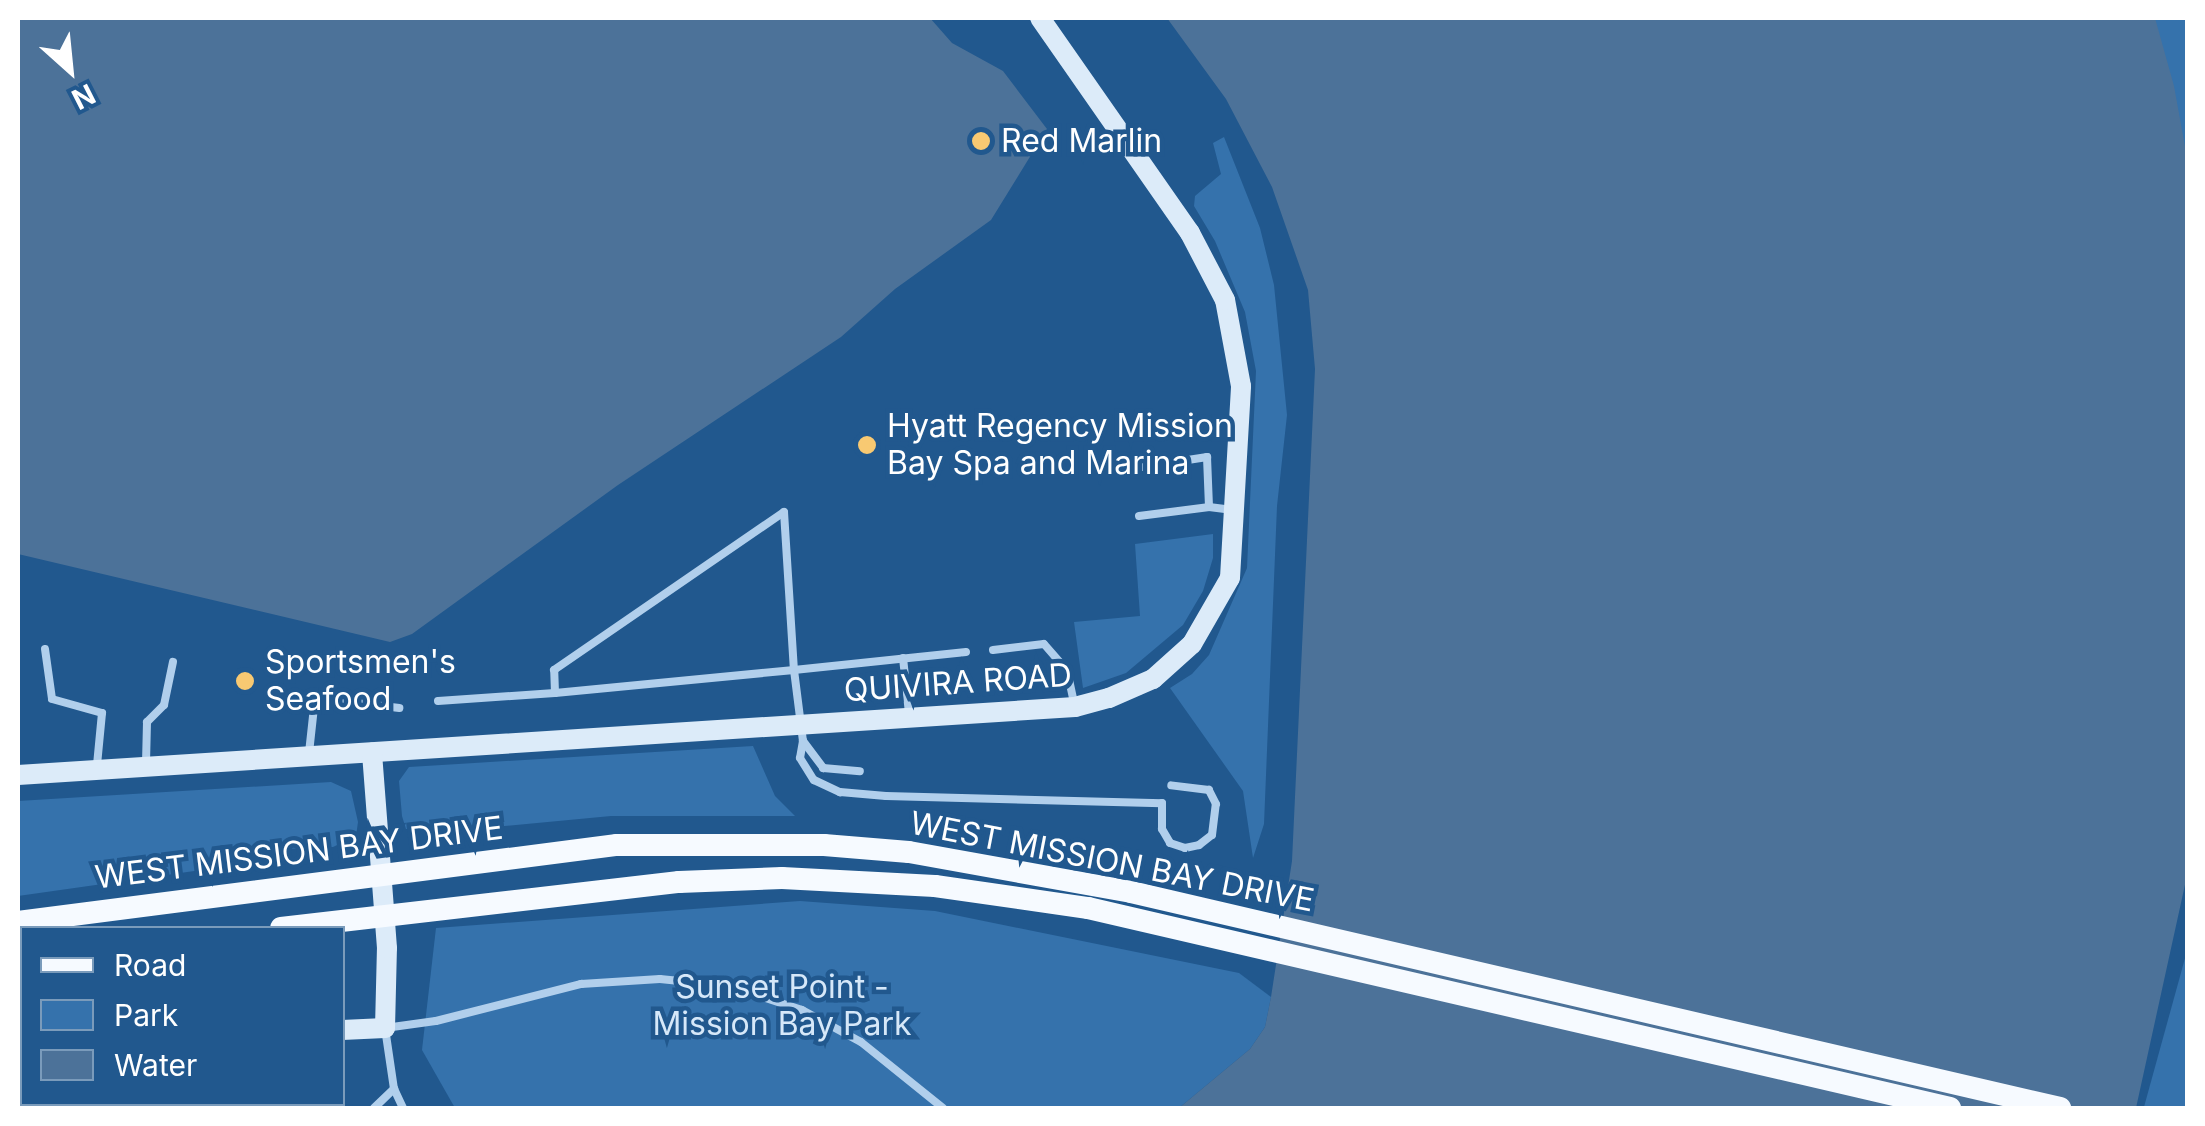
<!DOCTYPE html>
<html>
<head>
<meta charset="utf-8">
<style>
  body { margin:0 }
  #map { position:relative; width:2205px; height:1126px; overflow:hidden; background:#21588e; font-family:Inter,sans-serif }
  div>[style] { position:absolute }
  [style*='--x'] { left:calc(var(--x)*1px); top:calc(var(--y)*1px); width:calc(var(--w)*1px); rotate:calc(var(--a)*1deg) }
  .green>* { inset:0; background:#3572ac }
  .water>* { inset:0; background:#4c7299 }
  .lane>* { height:8px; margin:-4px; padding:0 4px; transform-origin:4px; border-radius:4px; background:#b1cfec }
  .secondary>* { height:20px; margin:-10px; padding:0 10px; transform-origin:10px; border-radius:10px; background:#dcebf9 }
  .primary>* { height:22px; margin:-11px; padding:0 11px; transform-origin:11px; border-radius:11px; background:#f6faff }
  .dots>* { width:28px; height:28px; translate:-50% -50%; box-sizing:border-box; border:5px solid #21588e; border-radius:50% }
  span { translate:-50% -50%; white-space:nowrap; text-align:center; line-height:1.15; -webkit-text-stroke:9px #21588e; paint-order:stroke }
  .poi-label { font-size:32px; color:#fff }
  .left { translate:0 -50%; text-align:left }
  .street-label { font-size:32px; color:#fff }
  .park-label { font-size:32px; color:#d6e8f9 }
  .frame { position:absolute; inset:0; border:20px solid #fff; pointer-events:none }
  .legend { position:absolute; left:20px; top:926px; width:325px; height:180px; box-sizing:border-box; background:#21588e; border:2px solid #7a9bbb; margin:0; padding:12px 18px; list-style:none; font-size:30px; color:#fff }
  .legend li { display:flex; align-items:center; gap:20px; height:50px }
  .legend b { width:50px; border:2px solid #7a9bbb }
  .north { position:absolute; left:20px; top:20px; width:100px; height:100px; -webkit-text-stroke:8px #21588e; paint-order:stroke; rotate:153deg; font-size:28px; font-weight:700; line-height:40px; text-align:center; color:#fff }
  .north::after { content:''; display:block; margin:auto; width:35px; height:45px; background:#fff; clip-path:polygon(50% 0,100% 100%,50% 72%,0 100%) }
</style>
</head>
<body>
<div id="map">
  <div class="green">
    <i style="clip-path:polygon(2153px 18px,2187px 18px,2187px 178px)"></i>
    <i style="clip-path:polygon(1224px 137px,1260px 228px,1274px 285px,1287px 415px,1277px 506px,1264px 824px,1253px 858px,1243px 791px,1170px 688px,1192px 674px,1209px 655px,1247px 568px,1256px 371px,1245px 312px,1215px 241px,1194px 206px,1195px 196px,1221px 174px,1213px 143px)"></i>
    <i style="clip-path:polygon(1213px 534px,1213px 558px,1203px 591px,1183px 625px,1126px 673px,1083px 688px,1074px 622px,1140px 616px,1135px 544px)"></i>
    <i style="clip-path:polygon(753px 746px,775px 796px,795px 816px,611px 816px,441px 832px,406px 829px,402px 816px,399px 781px,409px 767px)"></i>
    <i style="clip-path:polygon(331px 782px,351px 791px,358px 822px,356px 836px,333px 847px,280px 849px,279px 859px,18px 896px,18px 801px)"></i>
    <i style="clip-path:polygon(800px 901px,935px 911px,1239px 973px,1271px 997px,1265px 1027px,1250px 1049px,1179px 1108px,455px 1108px,422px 1050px,436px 928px)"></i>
    <i style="clip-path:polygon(2187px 951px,2187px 1108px,2149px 1108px,2144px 1107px)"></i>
  </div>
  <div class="water">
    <i style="clip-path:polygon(18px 18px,930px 18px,952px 43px,1003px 71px,1047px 129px,991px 220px,895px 289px,841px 337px,618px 485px,412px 634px,390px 642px,18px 554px)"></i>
    <i style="clip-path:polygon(1167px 18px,2155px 18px,2174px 86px,2188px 163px,2188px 871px,2136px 1108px,1179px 1108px,1250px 1049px,1265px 1027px,1271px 997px,1292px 861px,1315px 369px,1308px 290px,1272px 187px,1226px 99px)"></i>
  </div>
  <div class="lane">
    <i style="--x:1142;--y:467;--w:66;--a:-8.7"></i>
    <i style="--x:1207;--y:457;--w:50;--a:87.7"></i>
    <i style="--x:1139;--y:516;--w:71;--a:-7.3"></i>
    <i style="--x:1209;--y:507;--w:24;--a:7"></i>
    <i style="--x:45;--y:649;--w:50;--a:82"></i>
    <i style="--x:52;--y:699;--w:52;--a:15.6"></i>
    <i style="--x:102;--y:713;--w:52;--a:95.5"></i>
    <i style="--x:993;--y:650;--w:51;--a:-6.7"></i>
    <i style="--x:1044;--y:644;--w:35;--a:49"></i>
    <i style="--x:1067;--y:670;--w:34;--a:78"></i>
    <i style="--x:966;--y:652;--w:173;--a:174"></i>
    <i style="--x:794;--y:670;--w:240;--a:174.5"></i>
    <i style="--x:555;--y:693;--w:23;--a:-92"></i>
    <i style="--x:554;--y:670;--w:279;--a:-34.5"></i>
    <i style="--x:784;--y:512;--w:158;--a:86.4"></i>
    <i style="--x:794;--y:670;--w:72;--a:82.8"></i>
    <i style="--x:803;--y:741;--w:17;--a:100"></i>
    <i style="--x:800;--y:758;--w:26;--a:58"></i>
    <i style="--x:814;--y:780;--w:29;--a:25"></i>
    <i style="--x:840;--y:792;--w:46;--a:5"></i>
    <i style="--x:886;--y:796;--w:276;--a:1.5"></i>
    <i style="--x:1162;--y:803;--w:26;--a:90"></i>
    <i style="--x:1162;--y:829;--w:16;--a:60"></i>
    <i style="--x:1170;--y:843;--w:16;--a:18"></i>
    <i style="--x:1185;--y:848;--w:14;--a:-12"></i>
    <i style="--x:1199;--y:845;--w:16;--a:-38"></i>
    <i style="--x:1212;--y:835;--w:31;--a:-83"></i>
    <i style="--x:1216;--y:804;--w:16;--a:-117"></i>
    <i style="--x:1209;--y:790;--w:38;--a:-173"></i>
    <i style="--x:903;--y:658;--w:55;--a:83.8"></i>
    <i style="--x:438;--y:701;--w:117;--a:-3.9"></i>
    <i style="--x:803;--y:741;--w:34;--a:53"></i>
    <i style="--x:823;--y:768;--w:37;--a:5"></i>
    <i style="--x:309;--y:753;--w:55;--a:-83.8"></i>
    <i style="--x:315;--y:698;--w:85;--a:6.8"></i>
    <i style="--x:146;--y:763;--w:41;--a:-88.6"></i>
    <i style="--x:147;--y:722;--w:24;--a:-45"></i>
    <i style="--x:164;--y:705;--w:44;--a:-78.2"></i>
    <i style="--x:374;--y:1108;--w:28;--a:-44"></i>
    <i style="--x:403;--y:1108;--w:21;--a:-115"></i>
    <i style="--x:394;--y:1089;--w:62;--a:-98.4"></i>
    <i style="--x:385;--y:1028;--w:51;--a:-7.8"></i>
    <i style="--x:436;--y:1021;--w:150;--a:-14.3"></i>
    <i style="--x:581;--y:984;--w:79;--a:-3.6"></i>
    <i style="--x:660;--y:979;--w:69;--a:5.8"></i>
    <i style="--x:729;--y:986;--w:77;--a:18.2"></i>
    <i style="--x:802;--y:1010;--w:67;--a:28.5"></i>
    <i style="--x:861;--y:1042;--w:105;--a:38.8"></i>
  </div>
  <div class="secondary">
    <i style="--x:18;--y:775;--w:1059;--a:-3.68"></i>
    <i style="--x:1075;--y:707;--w:35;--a:-15"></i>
    <i style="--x:1109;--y:698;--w:48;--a:-23.4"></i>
    <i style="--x:1153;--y:679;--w:52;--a:-41.9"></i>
    <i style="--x:1192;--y:644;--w:76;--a:-60.1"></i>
    <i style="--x:1230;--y:578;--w:192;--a:-86.7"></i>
    <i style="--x:1241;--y:386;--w:87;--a:-100.5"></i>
    <i style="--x:1225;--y:300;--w:76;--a:-117.6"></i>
    <i style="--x:1190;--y:233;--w:262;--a:-124.9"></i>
    <i style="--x:18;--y:1025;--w:4;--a:-14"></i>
    <i style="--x:342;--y:1030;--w:43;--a:-2.7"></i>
    <i style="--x:385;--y:1028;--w:80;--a:-88.6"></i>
    <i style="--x:387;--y:948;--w:196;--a:-94.4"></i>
  </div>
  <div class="primary">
    <i style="--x:18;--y:922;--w:604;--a:-7.33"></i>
    <i style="--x:617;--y:845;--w:207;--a:0"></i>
    <i style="--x:824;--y:845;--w:85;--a:4.7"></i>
    <i style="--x:909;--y:852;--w:226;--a:10.2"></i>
    <i style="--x:1131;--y:892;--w:954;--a:13.09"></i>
    <i style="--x:281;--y:928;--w:401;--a:-6.6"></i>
    <i style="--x:679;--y:882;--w:103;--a:-2.2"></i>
    <i style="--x:782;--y:878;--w:153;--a:3"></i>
    <i style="--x:935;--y:886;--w:155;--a:8.2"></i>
    <i style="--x:1088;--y:908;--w:885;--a:13.06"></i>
    <i style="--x:18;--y:960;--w:4;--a:-14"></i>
  </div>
  <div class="dots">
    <i style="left:981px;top:141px;background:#f8c972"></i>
    <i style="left:867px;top:445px;background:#f8c972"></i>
    <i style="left:245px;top:681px;background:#f8c972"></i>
  </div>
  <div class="poi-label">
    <span class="left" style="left:1001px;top:141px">Red Marlin</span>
    <span class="left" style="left:887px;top:445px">Hyatt Regency Mission<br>Bay Spa and Marina</span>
    <span class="left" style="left:265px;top:681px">Sportsmen's<br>Seafood</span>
  </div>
  <div class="street-label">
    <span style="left:958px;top:683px;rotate:-4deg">QUIVIRA ROAD</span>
    <span style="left:299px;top:853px;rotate:-7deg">WEST MISSION BAY DRIVE</span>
    <span style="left:1112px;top:862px;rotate:11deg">WEST MISSION BAY DRIVE</span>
  </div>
  <div class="park-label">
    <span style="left:782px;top:1006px">Sunset Point -<br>Mission Bay Park</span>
  </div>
  <div class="frame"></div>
  <ul class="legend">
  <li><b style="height:12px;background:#f6faff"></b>Road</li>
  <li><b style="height:28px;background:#3572ac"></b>Park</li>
  <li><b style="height:28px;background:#4c7299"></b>Water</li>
  </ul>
  <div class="north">N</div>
</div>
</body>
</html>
